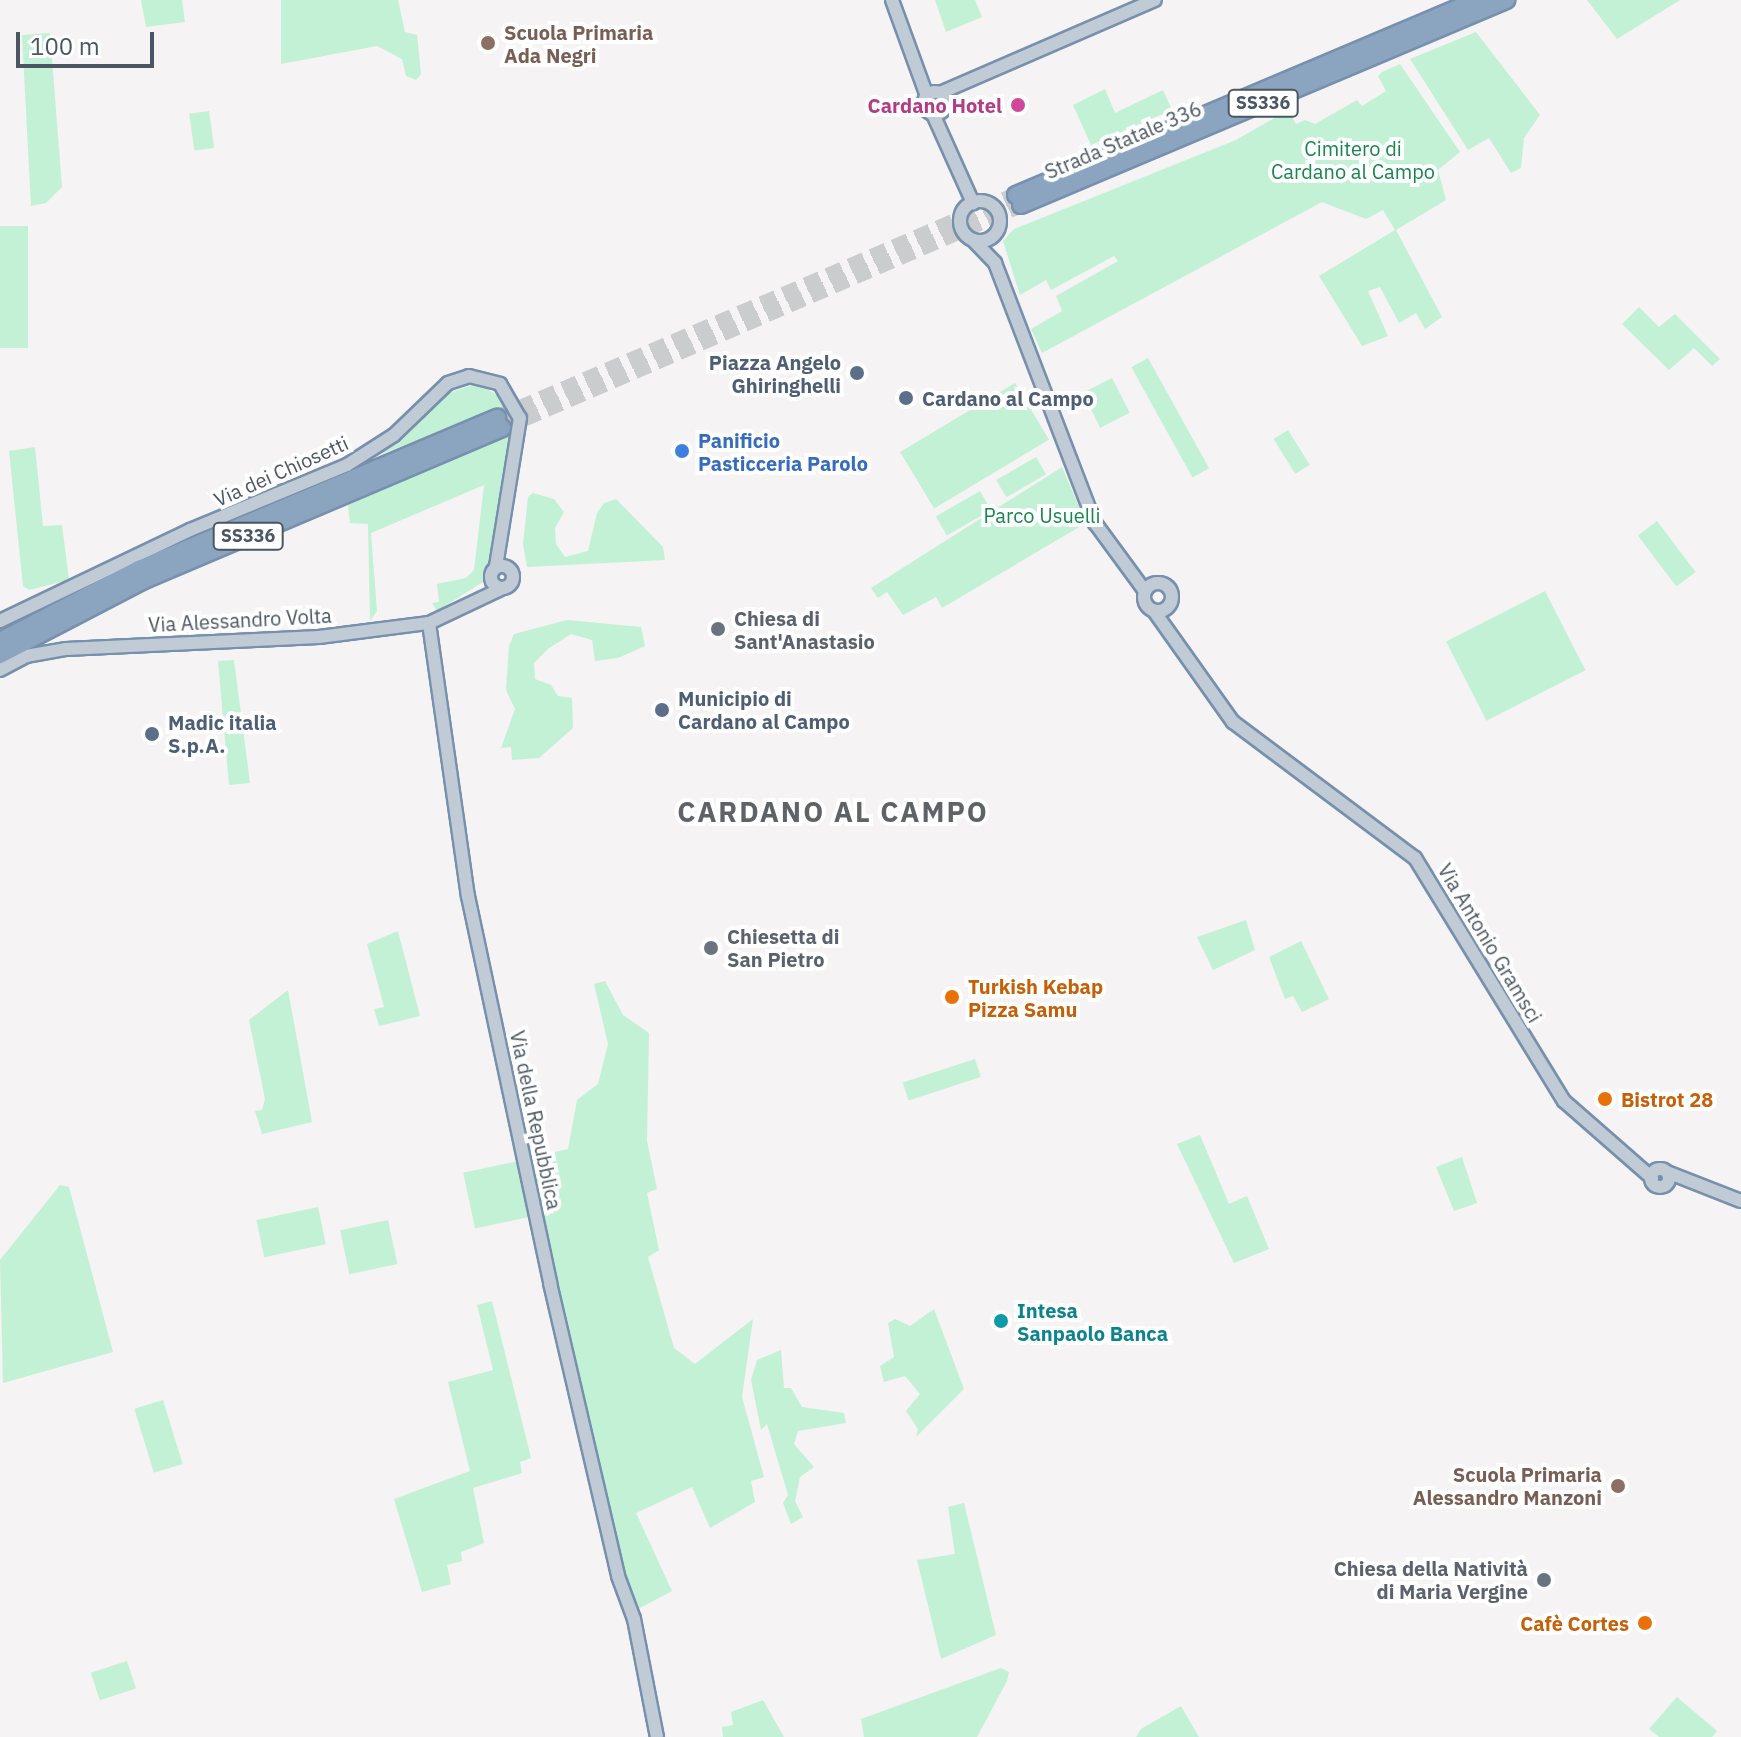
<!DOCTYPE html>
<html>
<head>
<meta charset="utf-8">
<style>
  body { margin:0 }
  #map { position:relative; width:1741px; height:1737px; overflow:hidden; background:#f5f3f3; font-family:"IBM Plex Sans",sans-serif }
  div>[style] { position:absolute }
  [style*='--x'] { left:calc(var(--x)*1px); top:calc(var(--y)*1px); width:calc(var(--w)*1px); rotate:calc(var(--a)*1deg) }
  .green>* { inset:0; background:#c3f1d5; transform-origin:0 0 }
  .highway-tunnel>* { height:16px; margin-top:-8px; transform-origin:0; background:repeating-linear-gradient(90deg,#caccce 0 16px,transparent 0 24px) }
  .roads { filter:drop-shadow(2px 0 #7690ad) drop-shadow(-2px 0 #7690ad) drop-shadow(0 2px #7690ad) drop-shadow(0 -2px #7690ad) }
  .secondary>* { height:12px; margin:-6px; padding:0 6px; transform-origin:6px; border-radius:6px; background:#c1cbd6 }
  .secondary>.ring { margin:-6px; padding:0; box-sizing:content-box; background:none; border:12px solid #c1cbd6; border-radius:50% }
  .highway>* { height:16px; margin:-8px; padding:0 8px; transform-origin:8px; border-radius:8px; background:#8ba5c1 }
  .dots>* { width:22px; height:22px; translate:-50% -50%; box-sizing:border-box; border:4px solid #fff; border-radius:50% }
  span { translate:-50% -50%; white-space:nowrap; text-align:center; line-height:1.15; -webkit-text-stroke:8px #fff; paint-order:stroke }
  .shield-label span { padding:2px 6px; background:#fff; border:2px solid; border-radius:6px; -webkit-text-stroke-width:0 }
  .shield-label { font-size:18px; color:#4a5661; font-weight:700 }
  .education-label { font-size:20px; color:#785e54; font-weight:700 }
  .left { translate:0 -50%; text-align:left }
  .right { translate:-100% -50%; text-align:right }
  .hotel-label { font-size:20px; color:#b23c85; font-weight:700 }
  .street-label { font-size:20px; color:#4a5661 }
  .park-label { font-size:20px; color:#17864f }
  .service-label { font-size:20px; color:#4e5e75; font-weight:700 }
  .shop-label { font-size:20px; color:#366cbe; font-weight:700 }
  .worship-label { font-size:20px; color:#5b616d; font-weight:700 }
  .food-label { font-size:20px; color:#c56008; font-weight:700 }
  .culture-label { font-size:20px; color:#0d838f; font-weight:700 }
  .district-label { font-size:28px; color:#5f6368; font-weight:700; letter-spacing:2px }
  .scale { position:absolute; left:16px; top:32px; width:138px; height:36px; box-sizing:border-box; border:4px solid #4a5661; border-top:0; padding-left:10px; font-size:24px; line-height:28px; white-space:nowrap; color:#4a5661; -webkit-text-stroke:6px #fff; paint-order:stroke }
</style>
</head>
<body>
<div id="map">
  <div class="green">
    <i style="clip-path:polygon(141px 0,182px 0,185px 22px,146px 27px)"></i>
    <i style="clip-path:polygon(281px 0,398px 0,405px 32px,417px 35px,421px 74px,416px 80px,406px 76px,402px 59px,377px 46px,281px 64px)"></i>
    <i style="clip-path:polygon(935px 0,975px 0,982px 17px,946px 32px)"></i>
    <i style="clip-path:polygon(1587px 0,1680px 0,1617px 39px)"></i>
    <i style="clip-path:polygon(1476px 32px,1540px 115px,1524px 138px,1521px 168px,1511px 173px,1489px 138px,1468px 150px,1410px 59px)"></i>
    <i style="clip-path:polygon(50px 33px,62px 187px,46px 203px,31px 206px,22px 35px)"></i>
    <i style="clip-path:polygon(1400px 64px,1460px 152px,1438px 170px,1446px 200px,1396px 230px,1442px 317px,1425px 329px,1416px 313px,1399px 323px,1380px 287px,1368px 291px,1388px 336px,1362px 346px,1319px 276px,1395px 230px,1383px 210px,1366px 219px,1322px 202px,1042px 353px,1031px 329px,1062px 311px,1056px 296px,1118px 261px,1114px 256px,1051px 290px,1046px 280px,1020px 295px,1003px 241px,1014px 229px,1236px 140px,1288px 110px,1296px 124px,1305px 120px,1315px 124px,1357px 100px,1362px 106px,1386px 91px,1378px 76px,1382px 72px)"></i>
    <i style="clip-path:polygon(1105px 89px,1115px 113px,1163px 90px,1172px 110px,1091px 145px,1073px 105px)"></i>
    <i style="left:209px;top:111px;width:37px;height:20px;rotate:82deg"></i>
    <i style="left:28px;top:226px;width:122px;height:28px;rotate:90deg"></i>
    <i style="clip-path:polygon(1639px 307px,1659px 327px,1675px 314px,1720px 359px,1712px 366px,1694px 348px,1669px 370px,1622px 324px)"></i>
    <i style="left:1148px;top:358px;width:126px;height:19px;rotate:61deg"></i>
    <i style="left:1112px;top:378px;width:39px;height:33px;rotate:63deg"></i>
    <i style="clip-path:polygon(478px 383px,512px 405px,376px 456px,399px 442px,449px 393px)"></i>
    <i style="left:1015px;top:383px;width:66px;height:134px;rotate:59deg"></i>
    <i style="left:1288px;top:430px;width:41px;height:17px;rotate:58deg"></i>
    <i style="clip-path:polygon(513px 432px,495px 552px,483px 582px,437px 611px,432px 603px,439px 602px,437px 584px,466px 578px,474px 570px,484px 485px,371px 533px,377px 611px,370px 621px,368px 524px,350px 523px,348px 505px)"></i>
    <i style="clip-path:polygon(35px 447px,43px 526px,62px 525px,69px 580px,29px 590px,23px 586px,9px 451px)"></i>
    <i style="left:1036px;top:457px;width:20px;height:46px;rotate:60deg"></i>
    <i style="clip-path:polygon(1062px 467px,1086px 523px,942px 608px,936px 597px,903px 615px,887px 592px,878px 598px,871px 588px)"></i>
    <i style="left:980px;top:491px;width:22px;height:51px;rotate:60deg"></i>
    <i style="clip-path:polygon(533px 493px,554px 499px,564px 512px,555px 528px,556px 544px,565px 557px,588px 551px,597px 513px,604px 503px,616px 499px,663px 547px,665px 560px,527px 567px,523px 544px,528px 497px)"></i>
    <i style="left:1657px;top:521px;width:64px;height:24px;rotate:53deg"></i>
    <i style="left:1545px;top:591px;width:89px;height:111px;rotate:63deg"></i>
    <i style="clip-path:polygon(567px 620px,641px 627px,645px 646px,618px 658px,595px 661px,592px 640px,571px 634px,548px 649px,534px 663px,535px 679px,551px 685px,558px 696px,572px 698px,573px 728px,539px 758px,512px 760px,511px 747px,501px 748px,515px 709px,506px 690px,509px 646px,514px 634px)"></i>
    <i style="clip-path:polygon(234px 660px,250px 783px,229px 785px,218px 661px)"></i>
    <i style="clip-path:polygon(1246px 920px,1255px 950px,1213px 970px,1197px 937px)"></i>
    <i style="clip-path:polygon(398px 931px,420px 1016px,379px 1026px,374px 1009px,384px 1007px,367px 944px)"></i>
    <i style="clip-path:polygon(1301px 941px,1329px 999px,1302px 1012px,1293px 996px,1285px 999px,1269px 957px)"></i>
    <i style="clip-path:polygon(605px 981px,623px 1015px,649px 1033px,647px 1141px,657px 1189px,647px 1193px,659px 1250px,648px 1257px,674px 1348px,695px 1364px,753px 1319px,742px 1397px,764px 1477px,751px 1481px,755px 1502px,710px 1528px,692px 1487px,636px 1513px,672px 1591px,638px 1609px,631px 1604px,529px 1158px,568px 1149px,577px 1100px,598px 1084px,608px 1044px,594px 984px)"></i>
    <i style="clip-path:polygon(288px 990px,312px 1122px,262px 1134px,255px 1111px,262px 1110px,265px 1099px,249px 1020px)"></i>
    <i style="left:975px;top:1059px;width:19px;height:76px;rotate:72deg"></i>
    <i style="clip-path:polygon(1200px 1135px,1229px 1204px,1247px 1196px,1269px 1249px,1234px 1263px,1177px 1144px)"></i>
    <i style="clip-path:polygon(1462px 1157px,1477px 1203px,1454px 1211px,1436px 1167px)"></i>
    <i style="left:518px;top:1161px;width:57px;height:56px;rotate:78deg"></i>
    <i style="clip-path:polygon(60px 1185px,69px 1187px,113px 1352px,3px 1383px,0 1260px)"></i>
    <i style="left:318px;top:1207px;width:38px;height:63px;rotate:78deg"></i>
    <i style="left:388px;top:1220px;width:45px;height:49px;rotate:78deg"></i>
    <i style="clip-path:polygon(492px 1301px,531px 1458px,520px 1462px,522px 1473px,473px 1488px,484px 1543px,461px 1552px,462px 1561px,447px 1565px,451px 1584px,422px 1592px,394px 1499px,470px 1471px,448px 1382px,493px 1370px,477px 1305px)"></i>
    <i style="clip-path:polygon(934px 1309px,964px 1389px,916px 1437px,918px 1429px,906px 1411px,920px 1394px,905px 1376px,884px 1382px,880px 1366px,894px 1357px,888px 1323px,895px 1319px,910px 1326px)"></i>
    <i style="clip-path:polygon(781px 1350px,784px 1388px,791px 1388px,802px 1407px,844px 1413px,846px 1423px,798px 1431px,794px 1444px,814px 1467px,800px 1477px,795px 1501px,803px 1517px,791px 1524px,783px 1503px,788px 1495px,767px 1424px,761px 1430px,751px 1380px,757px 1360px)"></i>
    <i style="left:163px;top:1400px;width:67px;height:30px;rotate:73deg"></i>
    <i style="clip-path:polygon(964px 1503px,996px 1635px,941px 1659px,917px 1560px,955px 1554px,948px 1507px)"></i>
    <i style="left:127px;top:1661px;width:29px;height:38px;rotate:72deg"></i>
    <i style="clip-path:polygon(1001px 1668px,1009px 1672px,1007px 1681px,977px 1737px,864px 1737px,861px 1719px)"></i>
    <i style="clip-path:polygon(1677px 1697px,1717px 1731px,1712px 1737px,1659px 1737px,1649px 1729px)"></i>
    <i style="clip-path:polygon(763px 1700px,784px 1737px,723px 1737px,722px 1727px,733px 1725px,731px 1712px)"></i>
    <i style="clip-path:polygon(1181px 1706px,1199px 1737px,1136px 1737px,1141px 1729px)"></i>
  </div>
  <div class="highway-tunnel">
    <i style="--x:497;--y:418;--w:565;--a:-23.25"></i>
    <i style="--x:502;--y:428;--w:565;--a:-23.25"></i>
  </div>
  <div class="roads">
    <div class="secondary">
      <i style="--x:892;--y:0;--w:102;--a:70"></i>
      <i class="ring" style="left:924px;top:92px;width:10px;height:10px"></i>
      <i style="--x:940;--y:93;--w:234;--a:-23.4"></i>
      <i style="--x:933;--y:114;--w:98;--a:65.8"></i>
      <i class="ring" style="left:960px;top:201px;width:28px;height:28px"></i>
      <i style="--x:973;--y:240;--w:32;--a:46"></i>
      <i style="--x:995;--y:263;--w:279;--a:69"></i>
      <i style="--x:1095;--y:523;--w:84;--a:53.7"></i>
      <i class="ring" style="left:491px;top:566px;width:10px;height:10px"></i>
      <i class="ring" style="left:1144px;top:583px;width:16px;height:16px"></i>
      <i style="--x:1154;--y:611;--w:136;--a:54.6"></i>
      <i style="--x:1233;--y:722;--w:227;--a:36.8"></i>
      <i style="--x:1415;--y:858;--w:285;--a:58.5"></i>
      <i style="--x:1564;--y:1101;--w:117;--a:41.2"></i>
      <i style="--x:0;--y:621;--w:211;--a:-25.6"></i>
      <i style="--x:190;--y:530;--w:170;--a:-22.5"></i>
      <i style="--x:347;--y:465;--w:56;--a:-32.6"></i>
      <i style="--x:394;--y:435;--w:75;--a:-43.9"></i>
      <i style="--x:448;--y:383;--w:22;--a:-18"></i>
      <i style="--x:469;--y:376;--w:32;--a:14"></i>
      <i style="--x:500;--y:384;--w:39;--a:60"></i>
      <i style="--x:520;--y:418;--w:151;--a:99.2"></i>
      <i style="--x:429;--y:623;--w:276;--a:81.9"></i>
      <i style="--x:468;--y:896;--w:396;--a:78"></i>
      <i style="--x:550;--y:1283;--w:301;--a:76.9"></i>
      <i style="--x:618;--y:1576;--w:46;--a:69.6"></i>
      <i style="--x:634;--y:1619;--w:120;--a:79"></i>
      <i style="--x:0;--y:670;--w:30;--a:-28"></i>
      <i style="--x:26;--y:656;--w:41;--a:-9.9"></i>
      <i style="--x:66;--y:649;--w:253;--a:-2.7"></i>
      <i style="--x:319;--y:637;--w:111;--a:-7.3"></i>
      <i style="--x:429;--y:623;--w:82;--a:-25.3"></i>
      <i class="ring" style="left:1651px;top:1169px;width:6px;height:6px"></i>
      <i style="--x:1667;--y:1172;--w:79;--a:21.4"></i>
    </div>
    <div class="highway">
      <i style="--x:1016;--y:195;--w:501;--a:-22.93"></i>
      <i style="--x:1021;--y:205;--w:527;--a:-22.91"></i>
      <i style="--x:0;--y:641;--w:157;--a:-27.4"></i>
      <i style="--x:139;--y:569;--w:389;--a:-22.9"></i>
      <i style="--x:0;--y:655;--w:162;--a:-27.5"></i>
      <i style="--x:144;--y:580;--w:389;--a:-23"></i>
    </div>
  </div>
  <div class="dots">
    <i style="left:488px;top:43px;background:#8d6e63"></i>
    <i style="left:1018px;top:105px;background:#d1479c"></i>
    <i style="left:857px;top:373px;background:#5c6f8a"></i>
    <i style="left:906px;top:398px;background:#5c6f8a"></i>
    <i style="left:682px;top:451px;background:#3f7fe0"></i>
    <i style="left:718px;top:629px;background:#6b7280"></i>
    <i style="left:662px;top:710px;background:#5c6f8a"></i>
    <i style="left:152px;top:734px;background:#5c6f8a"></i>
    <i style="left:711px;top:948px;background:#6b7280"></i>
    <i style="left:952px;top:997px;background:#e8710a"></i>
    <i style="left:1605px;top:1099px;background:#e8710a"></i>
    <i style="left:1001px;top:1321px;background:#0f9aa8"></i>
    <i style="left:1618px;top:1486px;background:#8d6e63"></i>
    <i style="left:1544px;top:1580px;background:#6b7280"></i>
    <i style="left:1645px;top:1623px;background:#e8710a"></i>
  </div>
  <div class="shield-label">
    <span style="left:1263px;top:103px">SS336</span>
    <span style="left:248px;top:536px">SS336</span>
  </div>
  <div class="education-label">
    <span class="left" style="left:504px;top:44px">Scuola Primaria<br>Ada Negri</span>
    <span class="right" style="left:1602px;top:1486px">Scuola Primaria<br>Alessandro Manzoni</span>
  </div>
  <div class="hotel-label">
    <span class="right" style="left:1002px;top:105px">Cardano Hotel</span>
  </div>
  <div class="street-label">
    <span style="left:1123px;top:140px;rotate:-23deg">Strada Statale 336</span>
    <span style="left:281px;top:471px;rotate:-24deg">Via dei Chiosetti</span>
    <span style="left:240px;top:620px;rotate:-3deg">Via Alessandro Volta</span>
    <span style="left:1490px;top:943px;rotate:59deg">Via Antonio Gramsci</span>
    <span style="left:536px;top:1120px;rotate:78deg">Via della Repubblica</span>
  </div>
  <div class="park-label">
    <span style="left:1353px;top:160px">Cimitero di<br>Cardano al Campo</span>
    <span style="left:1042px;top:515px">Parco Usuelli</span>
  </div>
  <div class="service-label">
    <span class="right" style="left:841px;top:374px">Piazza Angelo<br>Ghiringhelli</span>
    <span class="left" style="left:922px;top:398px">Cardano al Campo</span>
    <span class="left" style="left:678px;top:710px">Municipio di<br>Cardano al Campo</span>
    <span class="left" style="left:168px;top:734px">Madic italia<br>S.p.A.</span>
  </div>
  <div class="shop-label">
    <span class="left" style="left:698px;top:452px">Panificio<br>Pasticceria Parolo</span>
  </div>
  <div class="worship-label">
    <span class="left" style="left:734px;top:630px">Chiesa di<br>Sant'Anastasio</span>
    <span class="left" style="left:727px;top:948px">Chiesetta di<br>San Pietro</span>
    <span class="right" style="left:1528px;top:1580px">Chiesa della Natività<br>di Maria Vergine</span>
  </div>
  <div class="food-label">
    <span class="left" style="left:968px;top:998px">Turkish Kebap<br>Pizza Samu</span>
    <span class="left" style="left:1621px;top:1099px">Bistrot 28</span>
    <span class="right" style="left:1629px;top:1623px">Cafè Cortes</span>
  </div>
  <div class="culture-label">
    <span class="left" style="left:1017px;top:1322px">Intesa<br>Sanpaolo Banca</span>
  </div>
  <div class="district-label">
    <span style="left:833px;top:812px">CARDANO AL CAMPO</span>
  </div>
  <div class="scale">100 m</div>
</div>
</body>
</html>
